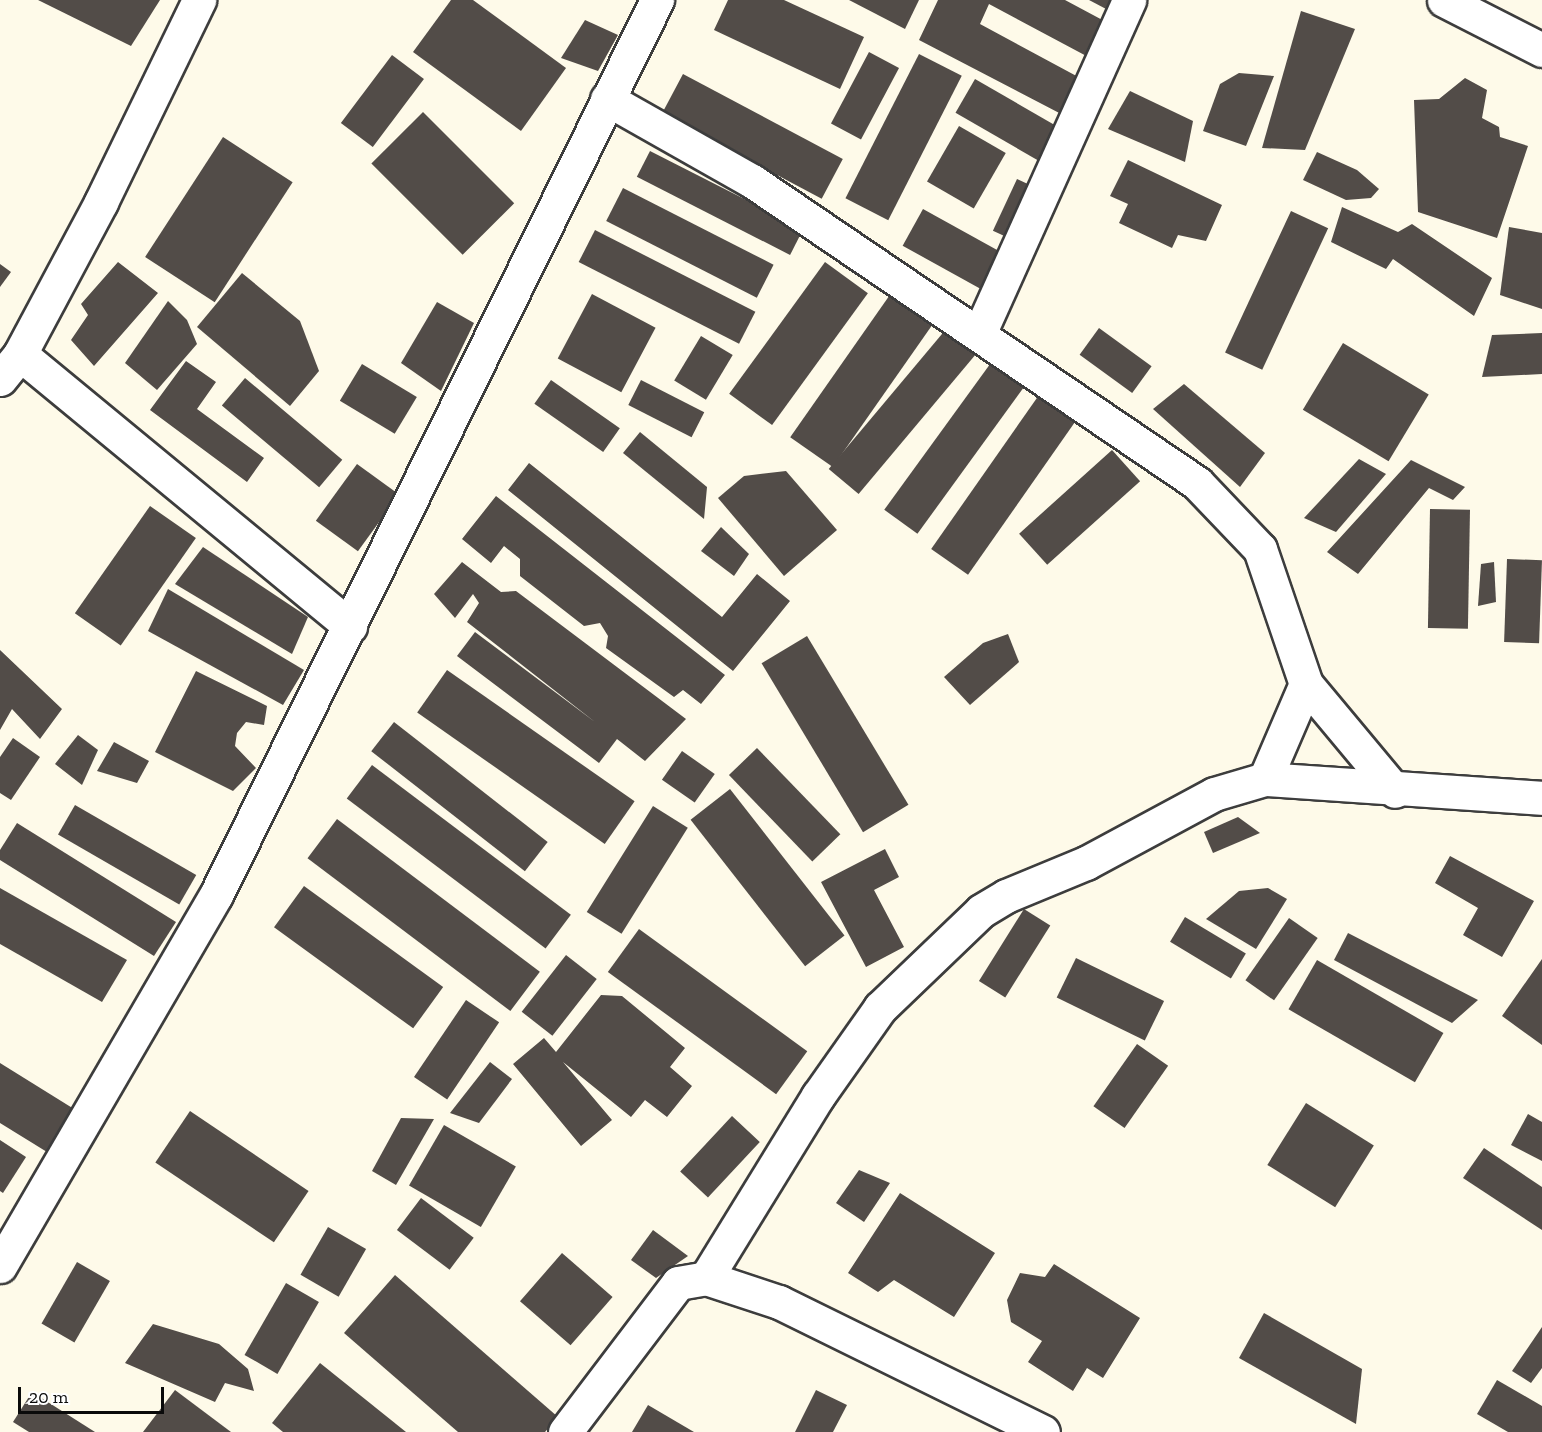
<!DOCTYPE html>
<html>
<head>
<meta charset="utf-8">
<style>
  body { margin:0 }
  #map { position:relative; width:1542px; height:1432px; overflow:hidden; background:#fefae9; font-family:"Zilla Slab",serif }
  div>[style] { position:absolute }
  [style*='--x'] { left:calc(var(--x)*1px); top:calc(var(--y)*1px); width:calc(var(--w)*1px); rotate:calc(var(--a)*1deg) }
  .building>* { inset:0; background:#524c48; transform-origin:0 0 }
  .roads { filter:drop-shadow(2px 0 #3d3d3d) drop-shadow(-2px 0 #3d3d3d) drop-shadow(0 2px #3d3d3d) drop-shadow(0 -2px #3d3d3d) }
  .minor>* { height:33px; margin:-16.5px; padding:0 16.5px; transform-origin:16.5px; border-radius:16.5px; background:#fff }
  span { translate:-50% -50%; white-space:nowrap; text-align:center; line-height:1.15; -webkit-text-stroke:6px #fff; paint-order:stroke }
  .scale { position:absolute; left:18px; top:1387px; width:146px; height:27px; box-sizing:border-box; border:3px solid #0a0a0a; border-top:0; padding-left:8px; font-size:18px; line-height:21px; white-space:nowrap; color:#0a0a0a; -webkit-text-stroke:4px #fff; paint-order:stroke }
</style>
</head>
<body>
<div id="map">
  <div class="building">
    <i style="clip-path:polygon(38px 0,160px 0,131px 46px)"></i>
    <i style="clip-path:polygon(451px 0,473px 0,566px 68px,521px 131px,413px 52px)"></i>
    <i style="clip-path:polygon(728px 0,784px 0,864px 37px,840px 89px,714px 30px)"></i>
    <i style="clip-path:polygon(849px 0,919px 0,905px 29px)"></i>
    <i style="clip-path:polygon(938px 0,1065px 0,1108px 23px,1092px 59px,989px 4px,980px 24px,1082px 79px,1065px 116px,919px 40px)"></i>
    <i style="clip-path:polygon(1089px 0,1113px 0,1108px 10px)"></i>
    <i style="clip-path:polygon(1301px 11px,1355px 29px,1305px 150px,1262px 148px)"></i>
    <i style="clip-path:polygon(585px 20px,618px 35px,598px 71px,561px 58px)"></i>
    <i style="left:869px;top:52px;width:34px;height:81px;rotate:28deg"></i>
    <i style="left:919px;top:54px;width:48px;height:162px;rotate:27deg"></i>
    <i style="left:392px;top:55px;width:40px;height:85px;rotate:37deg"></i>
    <i style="clip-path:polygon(1239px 73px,1274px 76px,1246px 146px,1203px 131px,1220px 84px)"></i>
    <i style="left:683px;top:74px;width:181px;height:45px;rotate:28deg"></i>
    <i style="clip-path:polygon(1465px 78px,1487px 90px,1482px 118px,1499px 127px,1500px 137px,1528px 146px,1497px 238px,1418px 212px,1414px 100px,1439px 99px)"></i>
    <i style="left:975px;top:79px;width:103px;height:39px;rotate:30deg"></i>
    <i style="clip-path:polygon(1130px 91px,1193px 121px,1185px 162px,1108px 129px)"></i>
    <i style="left:423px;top:112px;width:129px;height:73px;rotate:45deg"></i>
    <i style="left:959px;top:126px;width:54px;height:64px;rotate:30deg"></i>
    <i style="left:223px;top:137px;width:83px;height:143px;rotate:33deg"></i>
    <i style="left:650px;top:151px;width:172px;height:29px;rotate:27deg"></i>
    <i style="clip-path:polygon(1317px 152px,1357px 170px,1379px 189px,1371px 198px,1346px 200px,1303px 180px)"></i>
    <i style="clip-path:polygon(1128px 160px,1222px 205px,1206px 241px,1178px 235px,1172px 248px,1119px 223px,1128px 204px,1110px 196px)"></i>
    <i style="left:1017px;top:179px;width:21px;height:57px;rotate:25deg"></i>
    <i style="left:623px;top:188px;width:169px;height:37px;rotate:27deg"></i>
    <i style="clip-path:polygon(1342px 207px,1398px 232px,1412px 224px,1492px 278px,1474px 316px,1393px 259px,1386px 269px,1331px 242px)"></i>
    <i style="left:923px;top:209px;width:93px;height:42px;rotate:29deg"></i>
    <i style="left:1291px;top:211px;width:41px;height:156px;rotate:25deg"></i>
    <i style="clip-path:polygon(1509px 227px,1542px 233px,1542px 309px,1500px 295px)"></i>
    <i style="left:595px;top:230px;width:180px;height:36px;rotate:27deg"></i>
    <i style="clip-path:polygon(118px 262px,158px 293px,94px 366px,71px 340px,88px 315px,81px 304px)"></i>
    <i style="left:825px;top:262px;width:53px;height:163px;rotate:36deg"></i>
    <i style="clip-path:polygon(0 264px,11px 272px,0 287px)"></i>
    <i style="clip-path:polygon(242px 273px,300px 321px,319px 371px,290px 406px,197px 327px)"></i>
    <i style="left:894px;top:289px;width:52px;height:181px;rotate:35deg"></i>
    <i style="left:592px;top:294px;width:72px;height:73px;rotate:28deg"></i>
    <i style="clip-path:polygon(168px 301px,187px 320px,197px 344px,157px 390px,125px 363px)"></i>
    <i style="clip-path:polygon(437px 302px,474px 323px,441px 391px,401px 363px)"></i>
    <i style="left:947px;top:328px;width:39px;height:184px;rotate:40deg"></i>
    <i style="left:1099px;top:328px;width:65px;height:33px;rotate:36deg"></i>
    <i style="clip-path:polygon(1542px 333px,1542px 374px,1482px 377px,1492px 335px)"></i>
    <i style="left:701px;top:336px;width:37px;height:52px;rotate:31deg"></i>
    <i style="left:1343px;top:343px;width:100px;height:78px;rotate:31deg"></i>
    <i style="left:993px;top:360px;width:41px;height:185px;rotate:36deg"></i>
    <i style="clip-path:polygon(186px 361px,216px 382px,197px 409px,264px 458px,247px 482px,150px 410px)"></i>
    <i style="left:362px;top:364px;width:64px;height:43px;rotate:31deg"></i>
    <i style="left:245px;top:378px;width:127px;height:36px;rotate:40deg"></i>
    <i style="left:551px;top:380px;width:84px;height:29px;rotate:35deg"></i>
    <i style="left:641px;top:380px;width:71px;height:28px;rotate:27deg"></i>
    <i style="clip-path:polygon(1184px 384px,1265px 453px,1240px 487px,1153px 409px)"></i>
    <i style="left:1039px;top:395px;width:45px;height:188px;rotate:35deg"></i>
    <i style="clip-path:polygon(640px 432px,707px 487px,704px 519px,623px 453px)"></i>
    <i style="left:1112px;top:450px;width:42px;height:125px;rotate:48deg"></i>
    <i style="clip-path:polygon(1359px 459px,1386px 474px,1336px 532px,1304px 518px)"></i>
    <i style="clip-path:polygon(1411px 460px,1465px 487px,1453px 500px,1429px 488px,1358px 574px,1327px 552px)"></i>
    <i style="clip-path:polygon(529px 463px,722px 617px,757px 574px,790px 601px,733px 671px,508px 490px)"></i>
    <i style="left:357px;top:464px;width:52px;height:70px;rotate:36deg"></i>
    <i style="clip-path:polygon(786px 471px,837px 530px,784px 576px,718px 498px,744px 476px)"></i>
    <i style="clip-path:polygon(496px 496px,725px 675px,701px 704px,683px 690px,674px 697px,606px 648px,608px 636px,600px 623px,584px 626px,520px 576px,520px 559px,504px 546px,491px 563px,462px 539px)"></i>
    <i style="left:150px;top:506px;width:56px;height:131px;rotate:35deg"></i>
    <i style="left:1430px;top:509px;width:40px;height:119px;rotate:1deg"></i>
    <i style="clip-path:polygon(721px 527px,749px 554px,734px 576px,701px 551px)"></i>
    <i style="clip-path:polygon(203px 547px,308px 617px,292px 654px,175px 584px)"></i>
    <i style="left:1507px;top:559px;width:35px;height:83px;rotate:2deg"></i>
    <i style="clip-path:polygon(462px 562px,501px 592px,516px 591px,686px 719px,645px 761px,617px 739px,599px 763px,457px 656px,475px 632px,595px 722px,467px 622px,479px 603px,473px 594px,455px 618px,434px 594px)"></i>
    <i style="clip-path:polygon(1494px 562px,1496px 602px,1478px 606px,1481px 564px)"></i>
    <i style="clip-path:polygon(168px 589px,304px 670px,283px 705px,148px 631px)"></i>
    <i style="clip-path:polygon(1008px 634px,1019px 662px,970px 705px,944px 677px,983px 643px)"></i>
    <i style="left:807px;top:636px;width:197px;height:53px;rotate:59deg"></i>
    <i style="clip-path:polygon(0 650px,62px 709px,40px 739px,12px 709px,0 730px)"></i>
    <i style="left:447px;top:670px;width:229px;height:52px;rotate:35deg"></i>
    <i style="clip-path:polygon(196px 671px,267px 706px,264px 725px,246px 722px,237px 733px,235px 746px,256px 768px,233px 791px,155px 752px)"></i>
    <i style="left:394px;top:722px;width:195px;height:37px;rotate:38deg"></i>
    <i style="clip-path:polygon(78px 735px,98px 750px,82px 785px,55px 764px)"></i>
    <i style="clip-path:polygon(13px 738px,40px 757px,11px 800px,0 793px,0 757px)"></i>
    <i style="clip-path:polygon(114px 742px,149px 761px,137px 783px,97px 771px)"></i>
    <i style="left:757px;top:748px;width:120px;height:39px;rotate:46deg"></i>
    <i style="left:682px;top:751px;width:40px;height:35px;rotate:35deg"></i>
    <i style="left:372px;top:765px;width:249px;height:42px;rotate:37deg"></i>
    <i style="left:730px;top:789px;width:186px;height:50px;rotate:52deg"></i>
    <i style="left:75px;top:805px;width:140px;height:34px;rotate:30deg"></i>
    <i style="left:653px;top:806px;width:41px;height:125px;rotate:32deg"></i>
    <i style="clip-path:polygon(1238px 817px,1260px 833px,1213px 853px,1204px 832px)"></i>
    <i style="left:337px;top:819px;width:254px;height:49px;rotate:37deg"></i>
    <i style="clip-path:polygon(17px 823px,176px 922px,154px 956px,0 860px,0 850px)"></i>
    <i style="clip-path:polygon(885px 849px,899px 877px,874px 890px,904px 947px,866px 967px,821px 882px)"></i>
    <i style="clip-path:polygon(1450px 856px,1534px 901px,1502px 957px,1463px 935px,1478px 908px,1435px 883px)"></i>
    <i style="left:304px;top:886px;width:172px;height:51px;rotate:36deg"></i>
    <i style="clip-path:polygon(0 888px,127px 960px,102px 1002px,0 944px)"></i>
    <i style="clip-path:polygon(1268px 888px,1287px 899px,1256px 949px,1206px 919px,1239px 891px)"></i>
    <i style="left:1024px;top:909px;width:31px;height:85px;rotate:32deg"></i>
    <i style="left:1185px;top:917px;width:71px;height:29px;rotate:31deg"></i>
    <i style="left:1289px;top:918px;width:35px;height:76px;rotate:35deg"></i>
    <i style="left:639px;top:929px;width:208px;height:53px;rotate:36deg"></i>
    <i style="clip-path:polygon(1348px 933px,1478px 1000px,1452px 1023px,1334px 960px)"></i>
    <i style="left:566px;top:955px;width:39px;height:72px;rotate:38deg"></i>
    <i style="left:1076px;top:958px;width:98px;height:44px;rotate:26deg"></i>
    <i style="clip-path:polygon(1542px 959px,1542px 1045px,1502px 1016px)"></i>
    <i style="left:1317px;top:960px;width:146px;height:57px;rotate:30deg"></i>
    <i style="clip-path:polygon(601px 995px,622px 996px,685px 1048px,670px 1067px,692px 1086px,667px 1117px,645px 1100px,631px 1117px,563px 1062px,612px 1120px,581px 1146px,513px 1064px,544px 1038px,556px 1052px)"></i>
    <i style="left:466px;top:1000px;width:40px;height:93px;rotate:34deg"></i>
    <i style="left:1137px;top:1044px;width:38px;height:76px;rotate:35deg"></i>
    <i style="clip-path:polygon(490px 1062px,512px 1079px,479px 1123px,450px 1113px)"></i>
    <i style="clip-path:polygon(0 1063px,74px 1109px,47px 1152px,0 1123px)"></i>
    <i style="left:1306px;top:1103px;width:80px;height:73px;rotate:32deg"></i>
    <i style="left:190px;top:1111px;width:143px;height:62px;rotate:34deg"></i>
    <i style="clip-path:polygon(1528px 1114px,1542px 1122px,1542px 1161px,1511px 1145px)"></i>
    <i style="left:732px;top:1116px;width:38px;height:76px;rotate:43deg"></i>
    <i style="clip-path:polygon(401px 1118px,434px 1119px,396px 1185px,372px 1171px)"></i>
    <i style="left:444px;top:1125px;width:83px;height:70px;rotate:30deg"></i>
    <i style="clip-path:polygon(0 1140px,26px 1157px,3px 1193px,0 1191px)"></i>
    <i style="clip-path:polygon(1484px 1148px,1542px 1187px,1542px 1230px,1463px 1178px)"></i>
    <i style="clip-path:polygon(859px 1170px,890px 1183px,864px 1222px,836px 1203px)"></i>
    <i style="clip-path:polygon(900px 1193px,995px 1253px,954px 1317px,894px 1280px,878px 1292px,848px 1273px)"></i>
    <i style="left:421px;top:1198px;width:66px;height:40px;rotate:37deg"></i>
    <i style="left:328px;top:1227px;width:44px;height:55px;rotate:30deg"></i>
    <i style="clip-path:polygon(653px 1230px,688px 1256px,656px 1278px,631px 1260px)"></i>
    <i style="left:562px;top:1253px;width:67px;height:64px;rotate:41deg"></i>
    <i style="left:77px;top:1262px;width:38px;height:71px;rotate:30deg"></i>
    <i style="clip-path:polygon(1054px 1264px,1140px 1318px,1103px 1378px,1087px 1368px,1073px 1391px,1028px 1362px,1042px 1341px,1011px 1322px,1007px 1300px,1020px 1273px,1045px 1277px)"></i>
    <i style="clip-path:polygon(395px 1275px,558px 1417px,545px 1432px,458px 1432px,344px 1333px)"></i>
    <i style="left:286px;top:1283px;width:38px;height:83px;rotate:30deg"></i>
    <i style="clip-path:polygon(1264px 1313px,1362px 1369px,1356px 1424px,1239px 1358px)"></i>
    <i style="clip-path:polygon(153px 1324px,219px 1344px,248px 1369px,254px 1391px,225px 1383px,215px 1402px,125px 1363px)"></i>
    <i style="clip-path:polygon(1542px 1327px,1542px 1368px,1531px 1383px,1512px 1371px)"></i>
    <i style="clip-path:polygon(320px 1363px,406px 1432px,283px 1432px,272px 1423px)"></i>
    <i style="clip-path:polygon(1497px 1380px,1542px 1406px,1542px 1432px,1508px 1432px,1477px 1414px)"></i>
    <i style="clip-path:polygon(175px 1390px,231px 1432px,143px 1432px)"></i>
    <i style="clip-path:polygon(816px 1390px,847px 1405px,833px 1432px,795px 1432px)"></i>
    <i style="clip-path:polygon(32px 1392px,95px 1432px,29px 1432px,13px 1422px)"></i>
    <i style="clip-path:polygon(648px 1405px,694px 1432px,632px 1432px)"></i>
  </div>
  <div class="roads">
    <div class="minor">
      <i style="--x:1444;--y:0;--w:110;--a:27"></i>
      <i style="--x:607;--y:99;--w:167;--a:29.5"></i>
      <i style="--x:752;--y:181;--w:538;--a:34.16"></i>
      <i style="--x:1197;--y:483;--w:91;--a:46.3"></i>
      <i style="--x:1260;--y:549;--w:143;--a:71.2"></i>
      <i style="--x:1306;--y:684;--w:139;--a:50.2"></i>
      <i style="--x:980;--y:332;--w:364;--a:-65.8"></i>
      <i style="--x:20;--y:354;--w:428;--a:39.5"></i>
      <i style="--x:0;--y:379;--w:32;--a:-51"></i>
      <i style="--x:20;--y:354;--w:172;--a:-61.9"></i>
      <i style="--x:101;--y:202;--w:225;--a:-64.1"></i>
      <i style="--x:1265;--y:779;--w:103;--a:-66.7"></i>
      <i style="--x:0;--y:1266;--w:429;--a:-59.8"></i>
      <i style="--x:216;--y:895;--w:998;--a:-63.77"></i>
      <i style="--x:706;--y:1278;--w:214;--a:-58.4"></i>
      <i style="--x:818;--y:1096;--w:108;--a:-54.8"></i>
      <i style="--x:880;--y:1008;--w:140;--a:-43.8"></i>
      <i style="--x:981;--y:911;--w:29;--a:-31"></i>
      <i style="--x:1006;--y:896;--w:87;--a:-22.4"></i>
      <i style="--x:1086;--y:863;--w:145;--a:-28.3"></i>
      <i style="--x:1214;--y:794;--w:53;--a:-16.4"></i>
      <i style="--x:1265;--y:779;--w:278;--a:3.9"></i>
      <i style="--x:565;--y:1432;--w:187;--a:-52.8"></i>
      <i style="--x:678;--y:1283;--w:28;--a:-10"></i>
      <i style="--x:706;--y:1278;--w:77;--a:18.2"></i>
      <i style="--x:779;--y:1302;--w:294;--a:26.2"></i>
    </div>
  </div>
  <div class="scale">20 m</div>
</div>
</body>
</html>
